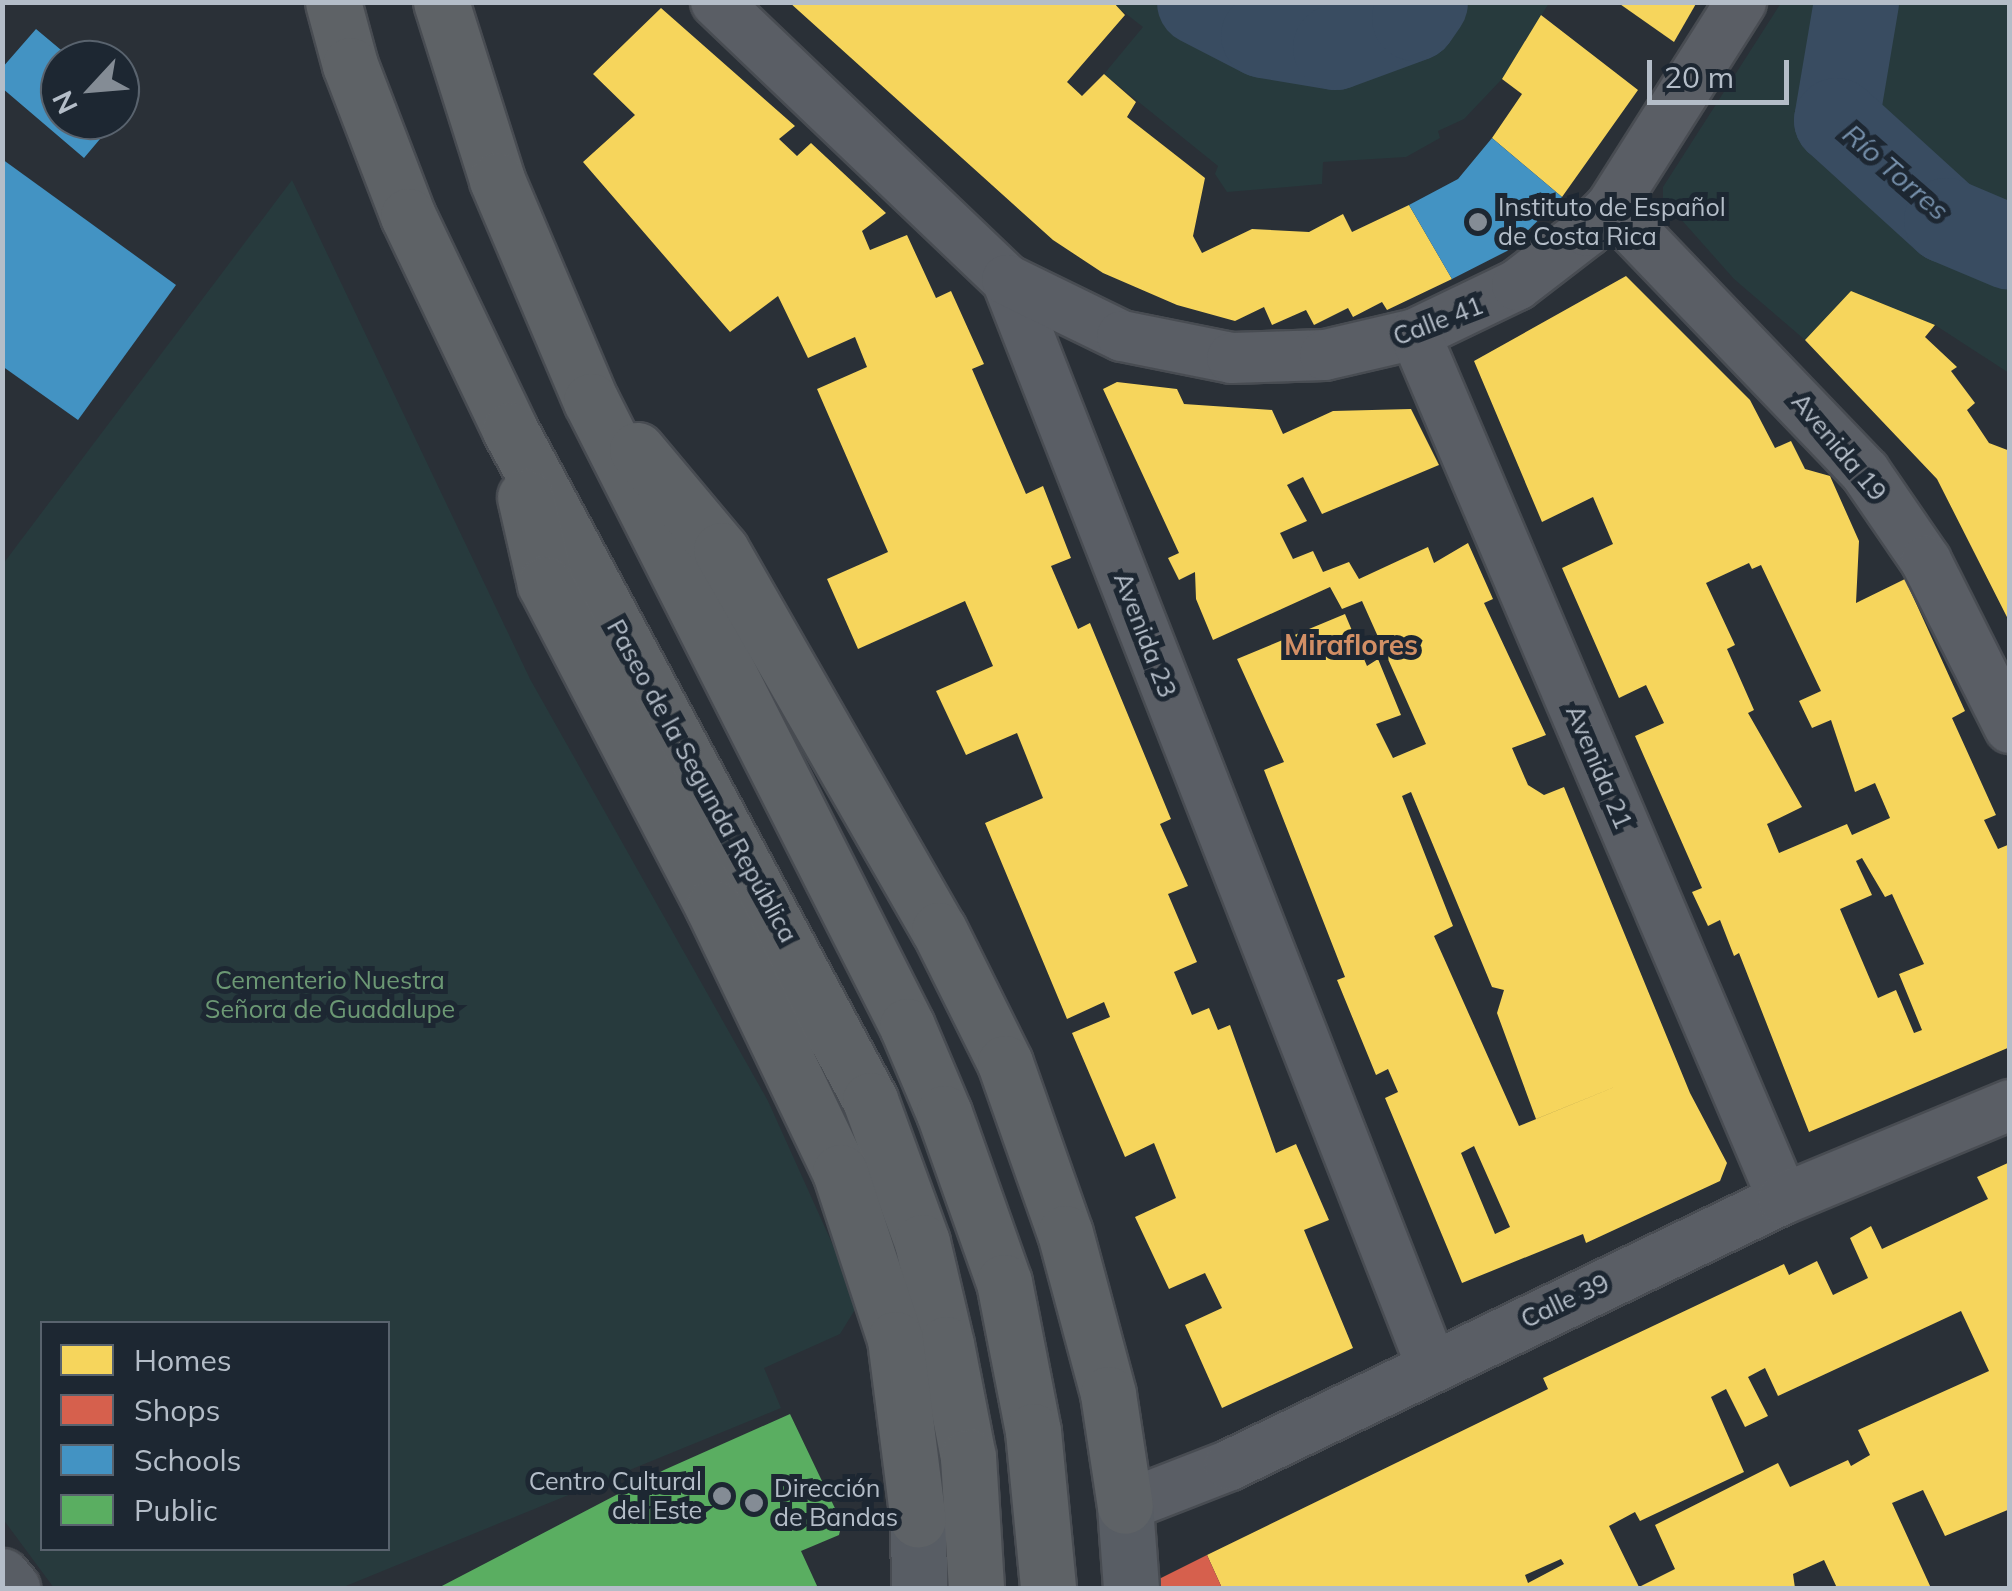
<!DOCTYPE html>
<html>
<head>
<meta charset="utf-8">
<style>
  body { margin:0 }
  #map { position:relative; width:2012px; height:1591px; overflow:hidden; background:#2a3037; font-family:Mulish,sans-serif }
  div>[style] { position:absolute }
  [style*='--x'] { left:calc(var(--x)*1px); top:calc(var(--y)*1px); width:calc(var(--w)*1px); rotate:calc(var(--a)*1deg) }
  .green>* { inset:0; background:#273a3d }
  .homes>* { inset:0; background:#f6d55c }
  .shops>* { inset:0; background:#d6604d }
  .schools>* { inset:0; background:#4393c3 }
  .public>* { inset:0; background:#5aae61 }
  .river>* { height:85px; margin:-42.5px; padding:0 42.5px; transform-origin:42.5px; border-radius:42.5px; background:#394c61 }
  .roads { filter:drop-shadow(2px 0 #484c52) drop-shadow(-2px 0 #484c52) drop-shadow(0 2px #484c52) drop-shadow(0 -2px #484c52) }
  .minor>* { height:50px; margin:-25px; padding:0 25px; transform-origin:25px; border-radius:25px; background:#5a5e65 }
  .secondary>* { height:55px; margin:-27.5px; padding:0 27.5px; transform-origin:27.5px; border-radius:27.5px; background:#585d64 }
  .trunk>* { height:55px; margin:-27.5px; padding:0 27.5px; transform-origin:27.5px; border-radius:27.5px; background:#5e6266 }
  .dots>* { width:28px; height:28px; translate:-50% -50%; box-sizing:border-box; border:5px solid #1d2732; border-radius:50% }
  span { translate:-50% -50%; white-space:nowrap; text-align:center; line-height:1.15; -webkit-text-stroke:10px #1d2732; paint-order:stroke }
  .poi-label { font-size:25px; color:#b4bdc8 }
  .left { translate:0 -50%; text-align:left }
  .right { translate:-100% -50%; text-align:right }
  .street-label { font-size:25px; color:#b4bdc8 }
  .park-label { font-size:25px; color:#6c9874 }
  .water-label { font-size:28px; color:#758faa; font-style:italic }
  .neighbourhood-label { font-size:28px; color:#d28f65; font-weight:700 }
  .frame { position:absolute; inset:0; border:5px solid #b4bdc8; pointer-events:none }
  .legend { position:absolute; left:40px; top:1321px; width:350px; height:230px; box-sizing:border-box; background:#1d2732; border:2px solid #59636e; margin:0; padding:12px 18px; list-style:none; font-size:30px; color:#b4bdc8 }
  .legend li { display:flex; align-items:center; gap:20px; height:50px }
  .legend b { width:50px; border:2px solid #59636e }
  .north { position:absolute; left:40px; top:40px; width:100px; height:100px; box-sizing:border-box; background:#1d2732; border:2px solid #59636e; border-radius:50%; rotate:244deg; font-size:28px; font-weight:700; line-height:40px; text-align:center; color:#b4bdc8 }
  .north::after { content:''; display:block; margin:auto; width:35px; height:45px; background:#848c95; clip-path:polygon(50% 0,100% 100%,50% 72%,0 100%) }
  .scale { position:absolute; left:1647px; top:60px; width:142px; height:45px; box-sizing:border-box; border:5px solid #b4bdc8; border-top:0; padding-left:12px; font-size:30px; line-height:35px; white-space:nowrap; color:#b4bdc8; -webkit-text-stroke:8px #1d2732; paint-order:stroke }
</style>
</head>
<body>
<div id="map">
  <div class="green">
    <i style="clip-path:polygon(1112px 3px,1549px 3px,1502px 79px,1464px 119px,1438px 131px,1440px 138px,1406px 157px,1323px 162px,1322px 184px,1227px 192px,1215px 174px,1218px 166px,1104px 74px,1143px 27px)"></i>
    <i style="clip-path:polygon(1781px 3px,2009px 3px,2009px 373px,1935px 325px,1851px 291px,1805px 340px,1734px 279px,1663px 199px,1663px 187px)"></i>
    <i style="clip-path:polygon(evenodd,292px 180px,530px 679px,768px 1101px,859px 1303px,840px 1334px,764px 1368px,781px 1408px,341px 1588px,54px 1588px,3px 1519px,3px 564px,292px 180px,42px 1324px,388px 1324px,388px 1548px,42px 1548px,42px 1324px)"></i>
  </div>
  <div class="homes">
    <i style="clip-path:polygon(789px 2px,1113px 2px,1125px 15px,1067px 82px,1082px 96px,1104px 74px,1136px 102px,1127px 117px,1205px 178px,1193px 236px,1202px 253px,1252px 229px,1309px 232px,1343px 214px,1352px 232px,1409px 205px,1452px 279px,1387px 310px,1382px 302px,1353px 317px,1348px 308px,1314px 325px,1306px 310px,1272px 325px,1264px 307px,1235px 321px,1177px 305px,1103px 273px,1053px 240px)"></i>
    <i style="clip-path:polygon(1617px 2px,1697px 2px,1674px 42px)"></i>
    <i style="clip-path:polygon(661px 8px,795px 126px,779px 139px,797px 156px,811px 143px,886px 213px,862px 231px,870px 250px,907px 235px,936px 298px,951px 291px,984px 364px,972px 369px,1026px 494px,1043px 486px,1071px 558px,1051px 566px,1078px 629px,1090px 623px,1171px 819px,1160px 824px,1188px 886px,1168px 894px,1197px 962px,1174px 972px,1192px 1015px,1209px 1008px,1218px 1030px,1230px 1025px,1276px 1153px,1296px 1144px,1329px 1220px,1304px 1230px,1353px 1348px,1222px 1408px,1185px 1325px,1222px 1308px,1205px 1273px,1169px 1289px,1135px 1217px,1176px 1198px,1154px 1143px,1125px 1157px,1072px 1033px,1110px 1017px,1104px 1002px,1067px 1019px,985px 823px,1043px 798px,1017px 733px,966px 755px,936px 691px,993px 666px,965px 601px,858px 649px,827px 579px,888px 552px,817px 389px,867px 367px,855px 337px,808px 358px,778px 296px,730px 332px,583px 162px,635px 115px,593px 74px)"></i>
    <i style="clip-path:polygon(1541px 15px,1638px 90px,1562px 197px,1492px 138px,1522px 94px,1502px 79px)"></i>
    <i style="clip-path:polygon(evenodd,1626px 276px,1750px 400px,1775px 448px,1791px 441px,1805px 469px,1830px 476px,1859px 541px,1856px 603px,1905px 579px,1965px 711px,1952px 718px,1996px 815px,1984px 820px,1998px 849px,2010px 844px,2010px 1047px,1809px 1132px,1739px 953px,1734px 956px,1720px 920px,1708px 926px,1692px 892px,1702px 888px,1635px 736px,1664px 723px,1646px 685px,1619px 698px,1562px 568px,1613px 544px,1593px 497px,1542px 522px,1474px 361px,1626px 276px,1749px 563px,1752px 569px,1761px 565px,1821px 691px,1799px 701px,1812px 728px,1831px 720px,1855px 792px,1875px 783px,1890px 818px,1852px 835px,1847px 824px,1779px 853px,1767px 824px,1802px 807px,1748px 713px,1754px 710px,1727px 649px,1735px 645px,1706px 583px,1749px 563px,1626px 276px,1862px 858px,1885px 897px,1892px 894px,1924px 964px,1899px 974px,1922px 1030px,1914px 1033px,1896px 990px,1878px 998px,1840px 909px,1872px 895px,1856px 861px,1862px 858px)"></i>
    <i style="clip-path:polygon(1851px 291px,1935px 325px,1925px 337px,1957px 367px,1951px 371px,1975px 403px,1967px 410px,1989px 443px,2010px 451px,2010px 623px,1937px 479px,1805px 340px)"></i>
    <i style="clip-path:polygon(evenodd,1117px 382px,1177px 389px,1184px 404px,1272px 410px,1283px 434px,1333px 411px,1411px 409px,1439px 465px,1322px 514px,1303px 477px,1287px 485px,1307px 521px,1280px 533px,1293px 559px,1313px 551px,1323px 572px,1349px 562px,1359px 579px,1428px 547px,1434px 563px,1468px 543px,1493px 599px,1484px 603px,1546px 735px,1512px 748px,1528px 785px,1544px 795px,1564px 787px,1690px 1093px,1727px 1163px,1720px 1181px,1586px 1243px,1583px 1234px,1462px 1283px,1385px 1098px,1398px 1092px,1388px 1069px,1376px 1075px,1337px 980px,1345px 977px,1264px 770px,1284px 762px,1237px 659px,1345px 614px,1367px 666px,1378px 659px,1401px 715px,1376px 724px,1393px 758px,1426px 744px,1362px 601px,1342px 609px,1330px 587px,1213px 640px,1196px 599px,1195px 572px,1179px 580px,1168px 558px,1179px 553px,1103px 389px,1117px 382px,1411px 792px,1492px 987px,1504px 990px,1497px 1013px,1536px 1119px,1644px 1075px,1519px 1126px,1434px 936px,1453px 926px,1402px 796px,1411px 792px,1117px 382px,1474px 1146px,1510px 1227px,1495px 1234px,1461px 1153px,1474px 1146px)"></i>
    <i style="clip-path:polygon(evenodd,2010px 1162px,2010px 1509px,1945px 1536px,1923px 1490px,1892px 1503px,1931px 1588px,1837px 1588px,1824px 1560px,1793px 1574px,1795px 1588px,1222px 1588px,1207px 1555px,1548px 1389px,1543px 1378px,1784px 1264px,1789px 1275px,1817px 1261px,1833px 1295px,1868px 1278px,1850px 1238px,1871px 1226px,1882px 1249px,1988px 1199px,1977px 1177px,2010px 1162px,1961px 1311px,1989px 1371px,1858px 1430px,1870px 1455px,1851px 1466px,1848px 1460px,1790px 1487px,1778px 1463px,1655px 1525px,1675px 1569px,1639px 1587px,1609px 1526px,1635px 1512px,1640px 1521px,1744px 1472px,1711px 1397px,1726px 1389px,1745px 1427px,1768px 1416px,1748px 1377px,1765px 1368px,1778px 1396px,1961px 1311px,2010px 1162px,1561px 1559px,1564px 1564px,1528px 1583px,1525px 1575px,1561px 1559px)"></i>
  </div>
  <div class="shops">
    <i style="clip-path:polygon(1207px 1555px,1222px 1588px,1154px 1588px,1151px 1583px)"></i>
  </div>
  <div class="schools">
    <i style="clip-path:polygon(36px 29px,73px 60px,60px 60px,60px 120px,116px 120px,84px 158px,2px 88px,2px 68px)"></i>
    <i style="clip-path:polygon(1492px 138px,1562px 197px,1507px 251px,1452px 279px,1409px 205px,1458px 179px)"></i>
    <i style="clip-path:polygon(2px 159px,176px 285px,78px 420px,2px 366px)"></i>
  </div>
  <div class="public">
    <i style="clip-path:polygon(790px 1414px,842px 1523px,839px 1535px,801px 1551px,818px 1588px,438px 1588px,664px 1470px)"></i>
  </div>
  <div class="river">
    <i style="--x:1199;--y:2;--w:72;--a:27.3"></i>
    <i style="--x:1263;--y:35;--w:73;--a:9.5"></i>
    <i style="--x:1335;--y:47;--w:84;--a:-20.2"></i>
    <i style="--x:1414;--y:18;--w:19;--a:-55"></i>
    <i style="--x:1856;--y:2;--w:120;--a:99.6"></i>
    <i style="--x:1836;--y:120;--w:149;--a:42.3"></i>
    <i style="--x:1946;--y:220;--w:69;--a:22.9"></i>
  </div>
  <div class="roads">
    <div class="minor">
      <i style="--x:716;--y:2;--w:402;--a:43.7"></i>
      <i style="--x:1007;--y:280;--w:1164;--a:68.64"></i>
      <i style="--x:1611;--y:207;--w:367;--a:46.2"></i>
      <i style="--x:1865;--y:472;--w:108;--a:55.6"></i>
      <i style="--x:1926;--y:561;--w:187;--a:63.3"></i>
      <i style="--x:1007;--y:280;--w:128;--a:26"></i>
      <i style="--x:1122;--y:336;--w:112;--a:11.3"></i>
      <i style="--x:1232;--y:358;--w:93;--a:-1.8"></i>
      <i style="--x:1325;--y:355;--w:92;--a:-13.1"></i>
      <i style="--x:1415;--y:334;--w:113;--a:-25.7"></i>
      <i style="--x:1517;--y:285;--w:88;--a:-37.6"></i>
      <i style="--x:1587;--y:231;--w:34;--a:-45"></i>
      <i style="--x:1611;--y:207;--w:243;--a:-57.6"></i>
      <i style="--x:1415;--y:334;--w:940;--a:66.95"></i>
      <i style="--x:1125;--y:1506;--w:113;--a:-21.3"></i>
      <i style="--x:1230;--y:1465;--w:614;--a:-25.69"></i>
      <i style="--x:1783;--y:1199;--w:246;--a:-22.5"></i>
    </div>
    <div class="secondary">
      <i style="--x:1125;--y:1506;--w:82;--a:85.8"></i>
      <i style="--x:918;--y:1520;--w:68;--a:89.2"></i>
      <i style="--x:2;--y:1576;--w:16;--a:50"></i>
    </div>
    <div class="trunk">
      <i style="--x:333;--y:2;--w:65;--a:74.9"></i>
      <i style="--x:350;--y:65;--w:162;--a:69"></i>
      <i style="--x:408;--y:216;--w:237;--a:64.5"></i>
      <i style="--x:510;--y:430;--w:761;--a:61.75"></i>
      <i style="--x:870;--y:1100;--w:151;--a:69.9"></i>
      <i style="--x:922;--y:1242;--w:105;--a:76.8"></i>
      <i style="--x:946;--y:1344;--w:115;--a:79"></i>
      <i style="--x:968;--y:1457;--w:131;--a:86.5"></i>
      <i style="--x:441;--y:2;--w:187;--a:72.5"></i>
      <i style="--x:497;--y:180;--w:240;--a:67"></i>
      <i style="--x:591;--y:401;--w:700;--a:63.18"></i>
      <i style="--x:907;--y:1026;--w:95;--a:67"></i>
      <i style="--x:944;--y:1113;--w:179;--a:70.5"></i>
      <i style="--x:1004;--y:1282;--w:152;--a:79"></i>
      <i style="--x:1033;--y:1431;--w:158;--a:84.5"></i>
      <i style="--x:637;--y:450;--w:131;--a:50"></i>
      <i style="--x:721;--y:550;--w:438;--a:60.2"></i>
      <i style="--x:939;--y:930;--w:148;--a:63.6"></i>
      <i style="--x:1005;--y:1063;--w:180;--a:70.6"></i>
      <i style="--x:1065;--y:1233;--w:167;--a:75"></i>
      <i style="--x:1108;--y:1394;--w:113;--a:81.4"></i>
      <i style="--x:525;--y:497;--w:89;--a:77.1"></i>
      <i style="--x:545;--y:584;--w:364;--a:62.5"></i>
      <i style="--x:713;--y:907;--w:294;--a:64.4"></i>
      <i style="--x:840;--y:1172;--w:176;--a:71.8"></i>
      <i style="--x:895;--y:1339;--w:182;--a:82.8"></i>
    </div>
  </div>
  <div class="dots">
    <i style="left:1478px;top:222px;background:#848c95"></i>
    <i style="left:722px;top:1496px;background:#848c95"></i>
    <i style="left:754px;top:1503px;background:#848c95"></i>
  </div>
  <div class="poi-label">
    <span class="left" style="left:1498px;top:222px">Instituto de Español<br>de Costa Rica</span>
    <span class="right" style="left:702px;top:1496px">Centro Cultural<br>del Este</span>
    <span class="left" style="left:774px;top:1503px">Dirección<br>de Bandas</span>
  </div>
  <div class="street-label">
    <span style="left:1438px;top:321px;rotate:-21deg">Calle 41</span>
    <span style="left:1839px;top:447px;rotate:50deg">Avenida 19</span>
    <span style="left:1145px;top:635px;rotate:69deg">Avenida 23</span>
    <span style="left:1599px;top:767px;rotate:67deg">Avenida 21</span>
    <span style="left:702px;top:781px;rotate:61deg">Paseo de la Segunda República</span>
    <span style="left:1565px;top:1301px;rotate:-25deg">Calle 39</span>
  </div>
  <div class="park-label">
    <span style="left:330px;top:995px">Cementerio Nuestra<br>Señora de Guadalupe</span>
  </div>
  <div class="water-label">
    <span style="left:1896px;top:172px;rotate:41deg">Río Torres</span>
  </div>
  <div class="neighbourhood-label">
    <span style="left:1351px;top:645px">Miraflores</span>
  </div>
  <div class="frame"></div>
  <ul class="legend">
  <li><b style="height:28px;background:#f6d55c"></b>Homes</li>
  <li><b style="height:28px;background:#d6604d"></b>Shops</li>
  <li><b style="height:28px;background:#4393c3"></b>Schools</li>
  <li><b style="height:28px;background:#5aae61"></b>Public</li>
  </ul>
  <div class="north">N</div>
  <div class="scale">20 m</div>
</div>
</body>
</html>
